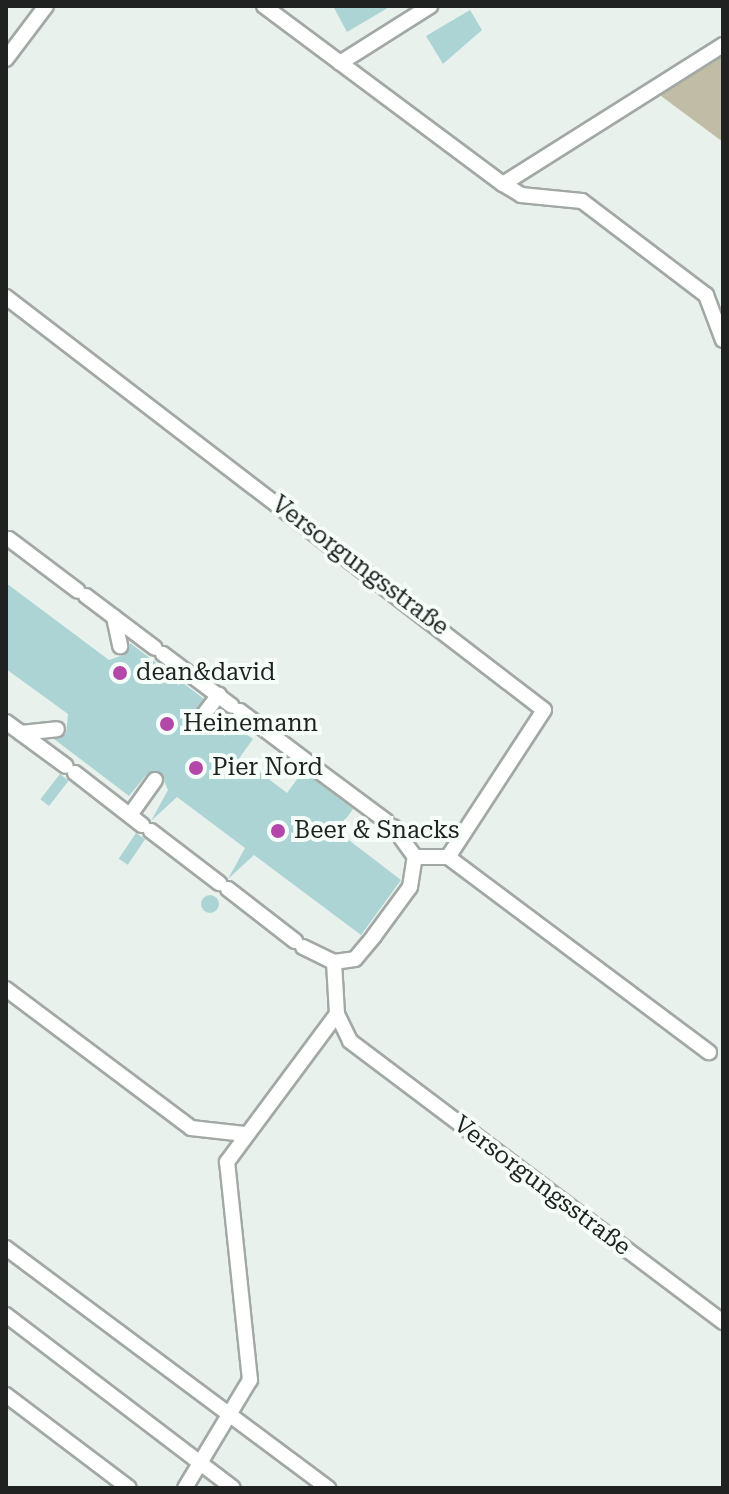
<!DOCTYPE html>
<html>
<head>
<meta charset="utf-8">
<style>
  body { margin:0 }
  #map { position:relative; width:729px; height:1494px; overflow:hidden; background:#e9f1ed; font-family:"Roboto Serif",serif }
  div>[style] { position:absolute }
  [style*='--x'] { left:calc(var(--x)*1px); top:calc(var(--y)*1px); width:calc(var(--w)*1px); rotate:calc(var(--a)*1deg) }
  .green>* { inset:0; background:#c0bca6 }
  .building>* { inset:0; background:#add4d5; transform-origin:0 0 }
  .round { border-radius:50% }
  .roads { filter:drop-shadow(2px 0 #a2a9a5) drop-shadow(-2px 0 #a2a9a5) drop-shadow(0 2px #a2a9a5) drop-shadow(0 -2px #a2a9a5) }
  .minor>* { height:14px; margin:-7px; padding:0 7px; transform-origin:7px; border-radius:7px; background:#fff }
  .dots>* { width:22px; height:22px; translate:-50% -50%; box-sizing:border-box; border:4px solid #f6fefa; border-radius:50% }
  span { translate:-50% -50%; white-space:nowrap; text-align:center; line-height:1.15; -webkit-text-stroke:8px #f6fefa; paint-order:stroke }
  .street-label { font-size:24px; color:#1f2221 }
  .poi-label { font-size:24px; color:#1f2221 }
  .left { translate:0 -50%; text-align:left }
  .frame { position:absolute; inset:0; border:8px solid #1f2221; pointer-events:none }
</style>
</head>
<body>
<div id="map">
  <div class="green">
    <i style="clip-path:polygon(723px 50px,723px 142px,657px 93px)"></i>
  </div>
  <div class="building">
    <i style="clip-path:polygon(333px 6px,391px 6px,347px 32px)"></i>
    <i style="clip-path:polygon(470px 10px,482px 30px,443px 64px,426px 36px)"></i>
    <i style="clip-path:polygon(6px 583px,109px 660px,126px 654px,130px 643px,204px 699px,186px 723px,191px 733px,210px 735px,223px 718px,253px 739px,240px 757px,287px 793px,303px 771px,353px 809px,337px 831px,401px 880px,361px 935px,254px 855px,228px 879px,245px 848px,177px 797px,151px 821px,168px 790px,160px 772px,147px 774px,129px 796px,54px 739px,66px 734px,68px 714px,6px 669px)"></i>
    <i style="left:60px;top:774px;width:11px;height:32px;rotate:38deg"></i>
    <i style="left:136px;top:833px;width:11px;height:31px;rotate:34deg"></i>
    <i class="round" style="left:201px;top:895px;width:18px;height:18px"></i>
  </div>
  <div class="roads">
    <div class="minor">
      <i style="--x:264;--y:6;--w:298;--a:36.7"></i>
      <i style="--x:503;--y:184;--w:21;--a:31"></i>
      <i style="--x:521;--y:195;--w:61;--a:5.6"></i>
      <i style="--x:582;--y:201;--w:156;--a:37.2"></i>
      <i style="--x:706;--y:295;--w:48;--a:69.3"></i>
      <i style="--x:6;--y:59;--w:66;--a:-53"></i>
      <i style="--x:340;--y:63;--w:107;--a:-32.3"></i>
      <i style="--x:503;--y:184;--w:260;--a:-32.3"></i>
      <i style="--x:6;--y:297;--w:678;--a:37.51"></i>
      <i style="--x:544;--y:710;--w:176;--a:123.1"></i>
      <i style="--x:448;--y:857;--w:33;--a:180"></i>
      <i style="--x:9;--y:539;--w:86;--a:37"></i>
      <i style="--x:86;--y:596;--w:86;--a:37"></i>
      <i style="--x:114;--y:617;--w:30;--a:78"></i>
      <i style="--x:163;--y:654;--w:86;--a:37"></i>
      <i style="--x:240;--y:711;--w:86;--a:37"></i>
      <i style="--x:6;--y:722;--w:74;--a:36.3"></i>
      <i style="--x:196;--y:725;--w:38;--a:-53"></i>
      <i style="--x:21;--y:733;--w:36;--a:-6"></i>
      <i style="--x:316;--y:769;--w:87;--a:36.6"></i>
      <i style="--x:75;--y:773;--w:85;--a:37.8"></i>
      <i style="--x:130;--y:815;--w:43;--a:-54.5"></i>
      <i style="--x:151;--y:831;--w:86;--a:37.4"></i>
      <i style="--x:448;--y:857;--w:326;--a:36.8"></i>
      <i style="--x:228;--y:889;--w:85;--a:37.8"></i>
      <i style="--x:303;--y:947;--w:34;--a:26"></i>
      <i style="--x:334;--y:962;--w:21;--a:-8"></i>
      <i style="--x:355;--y:959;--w:30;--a:-50"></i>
      <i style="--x:374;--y:936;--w:61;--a:-53.7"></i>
      <i style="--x:410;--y:887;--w:30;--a:-81"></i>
      <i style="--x:415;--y:857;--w:37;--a:-126"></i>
      <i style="--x:334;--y:962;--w:52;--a:86.7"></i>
      <i style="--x:337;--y:1014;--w:30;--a:64"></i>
      <i style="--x:350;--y:1041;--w:467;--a:37"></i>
      <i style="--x:6;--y:989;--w:231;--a:36.9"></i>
      <i style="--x:191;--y:1128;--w:54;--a:6.3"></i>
      <i style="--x:6;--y:1248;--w:402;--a:36.7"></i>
      <i style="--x:6;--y:1315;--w:285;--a:37.3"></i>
      <i style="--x:6;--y:1395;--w:154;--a:37.1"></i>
      <i style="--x:185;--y:1488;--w:126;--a:-59"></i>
      <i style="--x:250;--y:1380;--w:219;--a:-96"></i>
      <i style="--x:227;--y:1162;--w:184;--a:-53.4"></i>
    </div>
  </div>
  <div class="dots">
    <i style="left:120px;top:673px;background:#b348a8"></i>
    <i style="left:167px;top:724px;background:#b348a8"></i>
    <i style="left:196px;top:768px;background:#b348a8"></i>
    <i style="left:278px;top:831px;background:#b348a8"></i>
  </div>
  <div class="street-label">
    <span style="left:360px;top:566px;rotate:37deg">Versorgungsstraße</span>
    <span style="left:542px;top:1186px;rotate:37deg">Versorgungsstraße</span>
  </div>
  <div class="poi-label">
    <span class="left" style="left:136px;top:673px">dean&amp;david</span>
    <span class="left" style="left:183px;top:724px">Heinemann</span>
    <span class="left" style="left:212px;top:768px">Pier Nord</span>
    <span class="left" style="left:294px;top:831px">Beer &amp; Snacks</span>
  </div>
  <div class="frame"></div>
</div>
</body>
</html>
